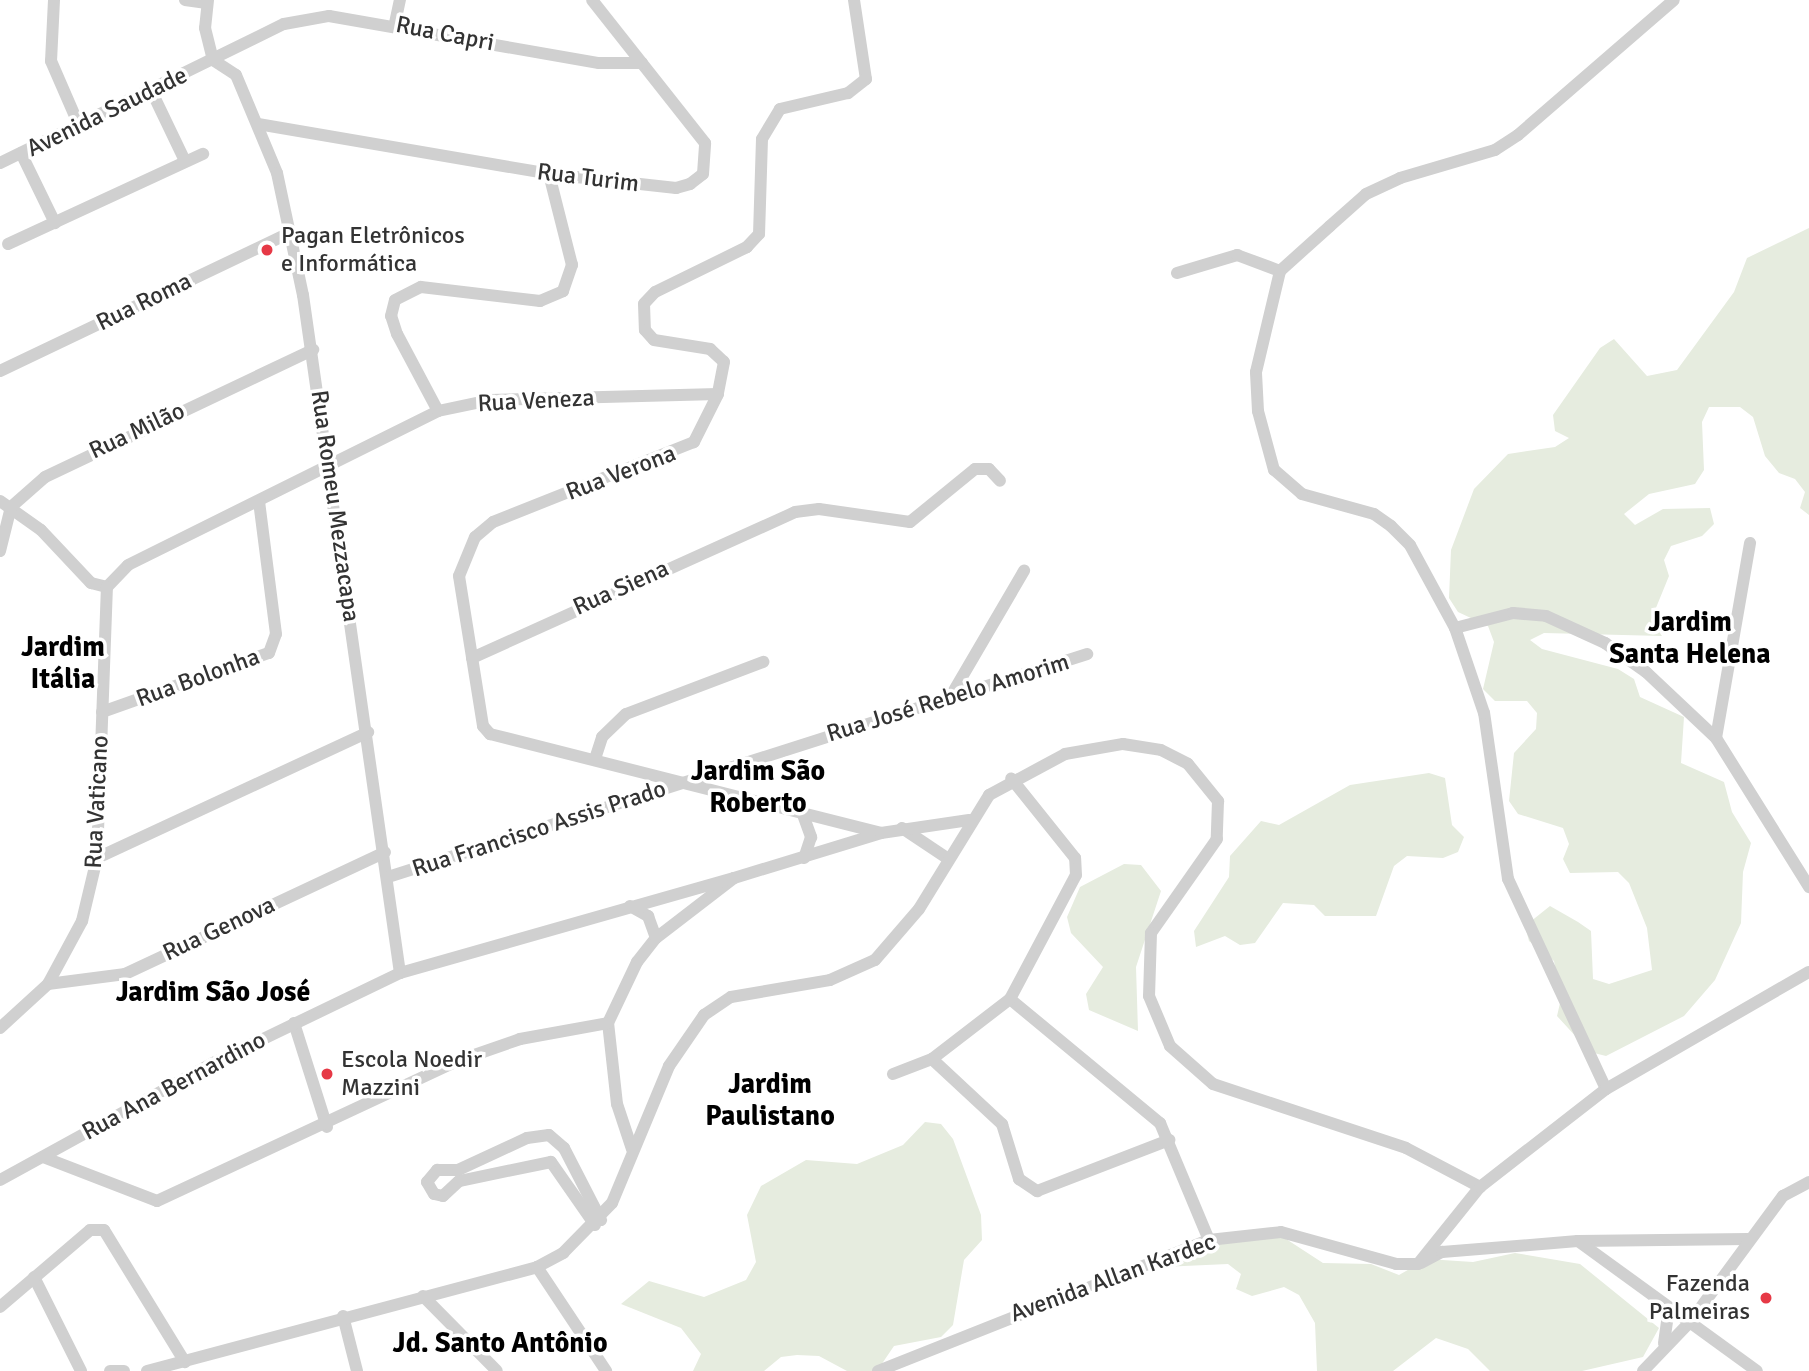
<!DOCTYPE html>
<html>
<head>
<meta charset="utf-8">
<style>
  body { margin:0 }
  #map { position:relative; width:1809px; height:1371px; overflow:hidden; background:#fff; font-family:Signika,sans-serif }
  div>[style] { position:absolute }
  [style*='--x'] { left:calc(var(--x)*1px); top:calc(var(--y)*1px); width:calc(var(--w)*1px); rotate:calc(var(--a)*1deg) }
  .green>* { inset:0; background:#e6ecdf }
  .minor>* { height:12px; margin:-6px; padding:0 6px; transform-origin:6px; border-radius:6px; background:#d0d0d0 }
  .dots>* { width:19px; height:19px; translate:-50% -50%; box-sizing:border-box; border:4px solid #fff; border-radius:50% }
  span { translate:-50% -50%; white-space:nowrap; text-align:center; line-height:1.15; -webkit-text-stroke:7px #fff; paint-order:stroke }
  .street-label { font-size:24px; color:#333 }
  .poi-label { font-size:24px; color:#333 }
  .left { translate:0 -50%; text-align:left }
  .right { translate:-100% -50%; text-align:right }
  .quarter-label { font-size:28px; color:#000; font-weight:700 }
</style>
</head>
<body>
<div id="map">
  <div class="green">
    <i style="clip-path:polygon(1809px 228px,1809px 515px,1800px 508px,1805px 492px,1795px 479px,1779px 473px,1765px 456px,1753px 417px,1740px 407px,1709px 407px,1702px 422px,1704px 470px,1695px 484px,1649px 494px,1624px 514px,1635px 525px,1663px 509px,1710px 508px,1714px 524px,1702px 536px,1671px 546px,1664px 560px,1669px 576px,1651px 620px,1662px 636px,1544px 633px,1530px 640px,1542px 649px,1618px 669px,1634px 679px,1640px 697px,1684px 717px,1681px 763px,1724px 782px,1732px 812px,1751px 843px,1743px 872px,1741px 923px,1715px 980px,1684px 1016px,1606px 1056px,1590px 1052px,1557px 1016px,1561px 999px,1554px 961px,1529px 941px,1525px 926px,1550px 906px,1578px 922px,1591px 931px,1593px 979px,1609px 984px,1652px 970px,1647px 928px,1629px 883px,1618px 872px,1570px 873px,1563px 859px,1569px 844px,1563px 828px,1518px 814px,1509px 801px,1514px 753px,1536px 729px,1537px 713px,1527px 701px,1495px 701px,1483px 689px,1494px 642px,1488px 626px,1458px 612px,1449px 598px,1451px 550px,1474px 489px,1508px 454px,1555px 447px,1569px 438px,1555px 431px,1553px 415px,1600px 348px,1614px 339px,1647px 376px,1677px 370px,1734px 292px,1747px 258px)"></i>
    <i style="clip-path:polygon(1429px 773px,1445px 778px,1452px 825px,1464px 837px,1458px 852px,1443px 858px,1407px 856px,1394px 866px,1376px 916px,1325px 916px,1314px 905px,1283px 903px,1255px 943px,1240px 945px,1225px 936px,1196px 947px,1194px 931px,1229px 877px,1230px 856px,1261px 821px,1279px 825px,1350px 785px)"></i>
    <i style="clip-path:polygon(1124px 864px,1141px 865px,1161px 891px,1136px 967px,1138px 1031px,1089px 1010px,1086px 994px,1103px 967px,1071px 933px,1067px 917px,1080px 887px)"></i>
    <i style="clip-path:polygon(925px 1122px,941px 1124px,953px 1139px,981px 1215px,982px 1240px,964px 1260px,953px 1325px,941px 1337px,894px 1346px,877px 1371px,847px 1371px,819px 1356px,797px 1355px,781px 1357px,764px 1371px,693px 1371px,701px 1354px,681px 1328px,621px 1304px,649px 1281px,704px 1297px,746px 1280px,756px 1262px,747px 1215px,761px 1186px,806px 1160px,857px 1164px,903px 1145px)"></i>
    <i style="clip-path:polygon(1225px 1237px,1283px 1237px,1323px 1263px,1371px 1264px,1399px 1275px,1427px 1259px,1473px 1262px,1515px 1253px,1580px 1264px,1659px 1328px,1643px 1357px,1582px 1371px,1490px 1371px,1468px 1349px,1436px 1338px,1393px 1371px,1317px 1371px,1315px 1323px,1299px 1295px,1284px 1287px,1252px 1296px,1236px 1289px,1241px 1274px,1228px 1264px,1162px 1267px)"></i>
  </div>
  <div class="minor">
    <i style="--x:54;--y:0;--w:61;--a:92.8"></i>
    <i style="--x:51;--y:61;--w:68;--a:66.5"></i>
    <i style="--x:185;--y:0;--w:22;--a:8"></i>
    <i style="--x:208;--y:0;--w:28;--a:96"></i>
    <i style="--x:205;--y:28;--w:33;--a:76"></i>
    <i style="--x:854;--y:0;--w:80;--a:81.4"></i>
    <i style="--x:866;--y:79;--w:23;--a:142"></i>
    <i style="--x:848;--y:93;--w:70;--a:166.8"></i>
    <i style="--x:780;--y:109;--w:35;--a:121"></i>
    <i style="--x:762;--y:139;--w:95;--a:91.8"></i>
    <i style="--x:759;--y:234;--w:18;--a:133"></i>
    <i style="--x:747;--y:247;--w:102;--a:153.9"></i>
    <i style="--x:655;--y:292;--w:16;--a:133"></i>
    <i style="--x:644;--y:304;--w:26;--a:88"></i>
    <i style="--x:645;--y:330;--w:13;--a:48"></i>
    <i style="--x:654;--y:340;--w:57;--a:9.1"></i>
    <i style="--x:710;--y:349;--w:19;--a:43"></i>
    <i style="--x:724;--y:362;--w:33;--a:101"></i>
    <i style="--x:718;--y:394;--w:54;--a:116.6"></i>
    <i style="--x:694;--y:442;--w:216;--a:158.3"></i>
    <i style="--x:493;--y:522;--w:23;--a:140"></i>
    <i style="--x:475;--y:537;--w:42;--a:112.3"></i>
    <i style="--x:459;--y:576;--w:152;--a:80.9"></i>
    <i style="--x:483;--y:726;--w:11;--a:49"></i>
    <i style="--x:490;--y:734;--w:403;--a:14.2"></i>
    <i style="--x:395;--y:23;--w:24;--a:-78"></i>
    <i style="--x:213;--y:60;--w:27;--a:33"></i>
    <i style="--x:236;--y:75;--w:106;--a:67.3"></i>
    <i style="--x:277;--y:173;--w:125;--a:78"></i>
    <i style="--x:303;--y:295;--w:685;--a:81.86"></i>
    <i style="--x:151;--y:90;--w:79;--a:64.4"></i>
    <i style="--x:258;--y:124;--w:295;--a:9.7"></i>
    <i style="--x:549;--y:174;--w:128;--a:6.3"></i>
    <i style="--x:676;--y:188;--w:15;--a:-16"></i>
    <i style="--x:690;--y:184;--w:16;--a:-38"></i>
    <i style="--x:703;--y:174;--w:31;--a:-86"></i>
    <i style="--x:705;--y:143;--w:182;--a:-128.3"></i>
    <i style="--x:21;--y:153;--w:78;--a:64.1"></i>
    <i style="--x:0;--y:163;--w:316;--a:-26.1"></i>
    <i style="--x:284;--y:24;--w:46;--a:-10.1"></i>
    <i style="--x:329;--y:16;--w:274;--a:9.9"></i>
    <i style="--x:599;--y:63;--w:43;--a:0"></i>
    <i style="--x:8;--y:244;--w:215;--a:-24.8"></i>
    <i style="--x:1177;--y:273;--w:63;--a:-16.7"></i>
    <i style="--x:1237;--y:255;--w:46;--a:20.4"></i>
    <i style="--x:0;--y:371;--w:320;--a:-25.5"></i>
    <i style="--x:438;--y:411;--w:87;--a:-118"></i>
    <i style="--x:397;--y:334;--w:19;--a:-108"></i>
    <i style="--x:391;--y:316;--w:16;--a:-76"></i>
    <i style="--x:395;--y:300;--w:29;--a:-27"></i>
    <i style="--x:421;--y:287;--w:120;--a:6.7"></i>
    <i style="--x:540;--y:301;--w:25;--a:-23"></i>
    <i style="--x:563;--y:291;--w:28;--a:-71"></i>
    <i style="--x:572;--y:265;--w:94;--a:-104.2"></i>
    <i style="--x:0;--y:501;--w:50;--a:35.3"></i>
    <i style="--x:41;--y:530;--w:73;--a:46.7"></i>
    <i style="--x:91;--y:583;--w:16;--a:14"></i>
    <i style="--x:0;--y:551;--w:45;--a:-76"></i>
    <i style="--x:11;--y:507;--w:45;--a:-41.4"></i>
    <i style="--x:45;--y:477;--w:297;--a:-25.4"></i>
    <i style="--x:107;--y:587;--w:30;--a:-46"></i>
    <i style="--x:128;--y:565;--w:346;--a:-26.4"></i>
    <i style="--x:438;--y:411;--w:53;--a:-11.9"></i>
    <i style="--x:490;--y:400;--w:228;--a:-1.5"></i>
    <i style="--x:1455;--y:628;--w:60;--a:-14.5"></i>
    <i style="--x:1513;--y:613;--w:33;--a:5"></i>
    <i style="--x:1546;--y:616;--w:65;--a:24.6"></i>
    <i style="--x:1605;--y:643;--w:50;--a:35.3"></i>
    <i style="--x:1646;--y:672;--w:96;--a:43.3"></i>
    <i style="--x:1716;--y:738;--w:176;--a:58"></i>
    <i style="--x:472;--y:658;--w:354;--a:-24.3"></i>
    <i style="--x:795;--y:512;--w:24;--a:-7"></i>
    <i style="--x:819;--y:509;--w:92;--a:8.1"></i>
    <i style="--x:910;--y:522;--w:84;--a:-39.2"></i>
    <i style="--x:975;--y:469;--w:14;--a:0"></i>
    <i style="--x:989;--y:469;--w:16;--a:47"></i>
    <i style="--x:952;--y:694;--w:143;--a:-59.7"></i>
    <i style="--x:102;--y:712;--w:177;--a:-19.5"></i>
    <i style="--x:269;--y:653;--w:20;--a:-70"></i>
    <i style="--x:276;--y:634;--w:133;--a:-97.3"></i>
    <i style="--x:1716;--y:738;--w:198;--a:-80.1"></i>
    <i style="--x:595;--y:759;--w:23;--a:-72"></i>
    <i style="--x:602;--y:737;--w:33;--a:-44"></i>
    <i style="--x:626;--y:714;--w:147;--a:-20.8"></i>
    <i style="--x:802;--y:812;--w:27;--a:70"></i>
    <i style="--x:811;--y:837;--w:22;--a:108"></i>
    <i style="--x:902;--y:828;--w:54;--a:33.7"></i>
    <i style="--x:97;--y:858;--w:299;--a:-24.9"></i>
    <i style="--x:388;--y:877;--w:734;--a:-17.69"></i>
    <i style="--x:630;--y:906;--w:21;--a:29"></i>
    <i style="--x:648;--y:916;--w:23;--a:70"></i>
    <i style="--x:48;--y:984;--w:78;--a:-7.4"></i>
    <i style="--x:125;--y:974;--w:287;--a:-25.1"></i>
    <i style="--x:1010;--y:999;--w:195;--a:39.6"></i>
    <i style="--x:1160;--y:1123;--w:127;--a:67.3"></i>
    <i style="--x:294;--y:1023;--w:109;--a:72.4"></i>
    <i style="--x:0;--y:1028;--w:65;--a:-42.5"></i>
    <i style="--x:48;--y:984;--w:72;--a:-61.6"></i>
    <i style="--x:82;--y:921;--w:65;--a:-76.6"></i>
    <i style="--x:97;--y:858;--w:271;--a:-87.9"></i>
    <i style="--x:932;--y:1059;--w:96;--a:42.9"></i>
    <i style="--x:1002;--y:1124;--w:58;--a:72.8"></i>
    <i style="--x:1019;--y:1179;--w:22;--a:34"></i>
    <i style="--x:1037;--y:1191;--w:142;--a:-21.1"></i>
    <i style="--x:893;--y:1074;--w:42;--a:-21"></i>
    <i style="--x:932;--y:1059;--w:98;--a:-37.6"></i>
    <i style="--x:1010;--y:999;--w:140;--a:-62"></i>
    <i style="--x:1076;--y:875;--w:17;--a:-93"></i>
    <i style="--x:1075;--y:858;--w:102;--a:-128.7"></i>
    <i style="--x:1606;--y:1089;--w:232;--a:-115"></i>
    <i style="--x:1508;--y:879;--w:168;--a:-98.2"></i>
    <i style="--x:1484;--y:713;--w:90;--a:-108.8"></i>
    <i style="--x:1455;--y:628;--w:94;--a:-118.5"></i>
    <i style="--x:1410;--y:545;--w:27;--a:-135"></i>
    <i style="--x:1391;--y:526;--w:21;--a:-145"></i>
    <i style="--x:1374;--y:514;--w:75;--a:-164.5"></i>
    <i style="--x:1302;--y:494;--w:37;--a:-139"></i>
    <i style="--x:1274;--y:470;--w:61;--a:-105.2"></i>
    <i style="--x:1258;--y:411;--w:39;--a:-93"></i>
    <i style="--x:1256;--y:372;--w:104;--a:-76.6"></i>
    <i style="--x:1280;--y:271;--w:67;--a:-42"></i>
    <i style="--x:1330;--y:226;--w:48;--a:-41.6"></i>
    <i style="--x:1366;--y:194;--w:38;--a:-25"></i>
    <i style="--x:1400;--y:178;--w:99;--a:-16.4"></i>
    <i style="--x:1495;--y:150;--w:27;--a:-33"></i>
    <i style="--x:1518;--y:135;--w:206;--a:-40.9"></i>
    <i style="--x:632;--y:1149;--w:47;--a:-108.4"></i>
    <i style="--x:617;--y:1104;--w:81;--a:-96.3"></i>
    <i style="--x:608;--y:1023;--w:68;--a:-64.6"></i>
    <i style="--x:637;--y:962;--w:31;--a:-52"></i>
    <i style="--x:656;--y:938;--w:98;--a:-37.6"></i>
    <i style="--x:734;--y:878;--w:154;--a:-17"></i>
    <i style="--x:881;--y:833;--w:89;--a:-8.4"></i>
    <i style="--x:43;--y:1157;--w:122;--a:21.1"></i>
    <i style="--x:157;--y:1201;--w:331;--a:-25"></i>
    <i style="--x:457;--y:1061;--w:67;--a:-19.2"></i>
    <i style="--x:520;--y:1039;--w:89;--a:-10.3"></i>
    <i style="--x:0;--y:1180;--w:241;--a:-28.8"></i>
    <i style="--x:211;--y:1064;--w:210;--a:-25.7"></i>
    <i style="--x:400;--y:973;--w:347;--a:-15.9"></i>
    <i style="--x:595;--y:1225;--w:77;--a:-124.9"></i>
    <i style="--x:551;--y:1162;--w:94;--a:168.3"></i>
    <i style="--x:459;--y:1181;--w:22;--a:137"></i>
    <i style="--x:443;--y:1196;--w:9;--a:-167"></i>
    <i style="--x:434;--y:1194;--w:14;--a:-120"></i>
    <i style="--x:427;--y:1182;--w:16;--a:-50"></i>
    <i style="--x:437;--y:1170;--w:21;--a:0"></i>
    <i style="--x:458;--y:1170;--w:76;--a:-24.9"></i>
    <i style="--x:527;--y:1138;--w:22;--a:-8"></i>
    <i style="--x:549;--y:1135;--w:20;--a:41"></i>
    <i style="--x:564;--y:1148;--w:81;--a:62.8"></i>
    <i style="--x:1578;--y:1241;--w:170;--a:-0.7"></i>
    <i style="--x:1421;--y:1263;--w:24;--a:-28"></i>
    <i style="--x:1442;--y:1252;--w:136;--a:-4.6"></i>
    <i style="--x:1578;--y:1241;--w:221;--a:36"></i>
    <i style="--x:537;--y:1267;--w:125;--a:56.4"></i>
    <i style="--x:34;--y:1277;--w:105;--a:63.4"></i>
    <i style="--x:423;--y:1296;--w:105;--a:45.4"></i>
    <i style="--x:0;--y:1307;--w:118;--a:-40.5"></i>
    <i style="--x:90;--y:1230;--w:14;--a:0"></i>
    <i style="--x:104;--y:1230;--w:155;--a:58.5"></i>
    <i style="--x:343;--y:1316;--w:57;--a:75.7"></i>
    <i style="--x:1664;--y:1343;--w:36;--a:-82"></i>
    <i style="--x:110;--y:1371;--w:14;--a:0"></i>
    <i style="--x:147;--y:1371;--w:404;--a:-14.9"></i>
    <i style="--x:537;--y:1267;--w:30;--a:-28"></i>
    <i style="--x:563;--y:1253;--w:70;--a:-45.6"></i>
    <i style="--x:612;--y:1203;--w:148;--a:-67.4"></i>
    <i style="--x:669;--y:1066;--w:62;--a:-55.5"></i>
    <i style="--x:704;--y:1015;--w:32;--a:-34"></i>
    <i style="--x:731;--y:997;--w:100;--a:-9.7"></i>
    <i style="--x:830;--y:980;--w:49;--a:-24"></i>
    <i style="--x:875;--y:960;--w:67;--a:-49.2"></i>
    <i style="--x:919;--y:909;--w:134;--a:-58.4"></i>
    <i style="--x:989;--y:795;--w:86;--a:-28.3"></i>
    <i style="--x:1065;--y:754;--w:59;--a:-9.8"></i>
    <i style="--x:1123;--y:744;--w:38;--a:9"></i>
    <i style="--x:1161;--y:750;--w:30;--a:27"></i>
    <i style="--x:1188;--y:764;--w:48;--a:51"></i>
    <i style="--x:1218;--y:801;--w:38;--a:92"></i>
    <i style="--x:1217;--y:839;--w:115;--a:125.1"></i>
    <i style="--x:1151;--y:933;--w:63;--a:91.8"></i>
    <i style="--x:1149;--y:996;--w:54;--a:67.2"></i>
    <i style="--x:1170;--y:1046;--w:57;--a:41.5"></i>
    <i style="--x:1213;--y:1084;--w:203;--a:18.3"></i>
    <i style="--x:1406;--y:1148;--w:84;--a:27.8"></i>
    <i style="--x:878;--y:1371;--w:356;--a:-21.6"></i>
    <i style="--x:1209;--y:1240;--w:72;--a:-6.3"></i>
    <i style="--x:1281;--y:1232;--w:119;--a:15.5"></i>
    <i style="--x:1396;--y:1264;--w:22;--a:0"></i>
    <i style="--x:1418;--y:1264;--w:99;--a:-51.2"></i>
    <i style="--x:1480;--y:1187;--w:160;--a:-37.9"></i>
    <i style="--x:1606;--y:1089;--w:234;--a:-30"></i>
    <i style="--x:1643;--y:1371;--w:68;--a:-46.2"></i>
    <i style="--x:1690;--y:1322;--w:157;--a:-53.6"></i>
    <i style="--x:1783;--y:1196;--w:30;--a:-28"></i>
  </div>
  <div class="dots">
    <i style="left:267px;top:250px;background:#e63946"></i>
    <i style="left:327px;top:1074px;background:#e63946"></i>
    <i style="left:1766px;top:1298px;background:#e63946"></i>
  </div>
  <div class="street-label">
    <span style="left:445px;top:34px;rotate:11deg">Rua Capri</span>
    <span style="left:107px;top:112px;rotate:-26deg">Avenida Saudade</span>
    <span style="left:588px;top:178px;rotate:7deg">Rua Turim</span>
    <span style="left:144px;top:302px;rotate:-26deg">Rua Roma</span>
    <span style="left:536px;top:401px;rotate:-3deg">Rua Veneza</span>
    <span style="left:137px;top:431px;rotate:-25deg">Rua Milão</span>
    <span style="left:621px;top:473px;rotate:-21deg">Rua Verona</span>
    <span style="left:335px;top:506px;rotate:82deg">Rua Romeu Mezzacapa</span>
    <span style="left:621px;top:588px;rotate:-24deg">Rua Siena</span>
    <span style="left:198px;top:678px;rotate:-20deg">Rua Bolonha</span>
    <span style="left:948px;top:698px;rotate:-17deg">Rua José Rebelo Amorim</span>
    <span style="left:97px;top:802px;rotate:-87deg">Rua Vaticano</span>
    <span style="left:539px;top:829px;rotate:-18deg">Rua Francisco Assis Prado</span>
    <span style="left:219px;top:929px;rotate:-25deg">Rua Genova</span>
    <span style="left:174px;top:1086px;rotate:-28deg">Rua Ana Bernardino</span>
    <span style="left:1113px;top:1278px;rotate:-20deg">Avenida Allan Kardec</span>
  </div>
  <div class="poi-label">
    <span class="left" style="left:281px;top:250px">Pagan Eletrônicos<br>e Informática</span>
    <span class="left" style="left:341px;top:1074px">Escola Noedir<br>Mazzini</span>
    <span class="right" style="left:1750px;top:1298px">Fazenda<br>Palmeiras</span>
  </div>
  <div class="quarter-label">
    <span style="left:1690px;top:638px">Jardim<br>Santa Helena</span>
    <span style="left:63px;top:663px">Jardim<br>Itália</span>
    <span style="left:758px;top:787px">Jardim São<br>Roberto</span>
    <span style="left:213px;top:992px">Jardim São José</span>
    <span style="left:770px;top:1100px">Jardim<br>Paulistano</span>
    <span style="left:500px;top:1343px">Jd. Santo Antônio</span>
  </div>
</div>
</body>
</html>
